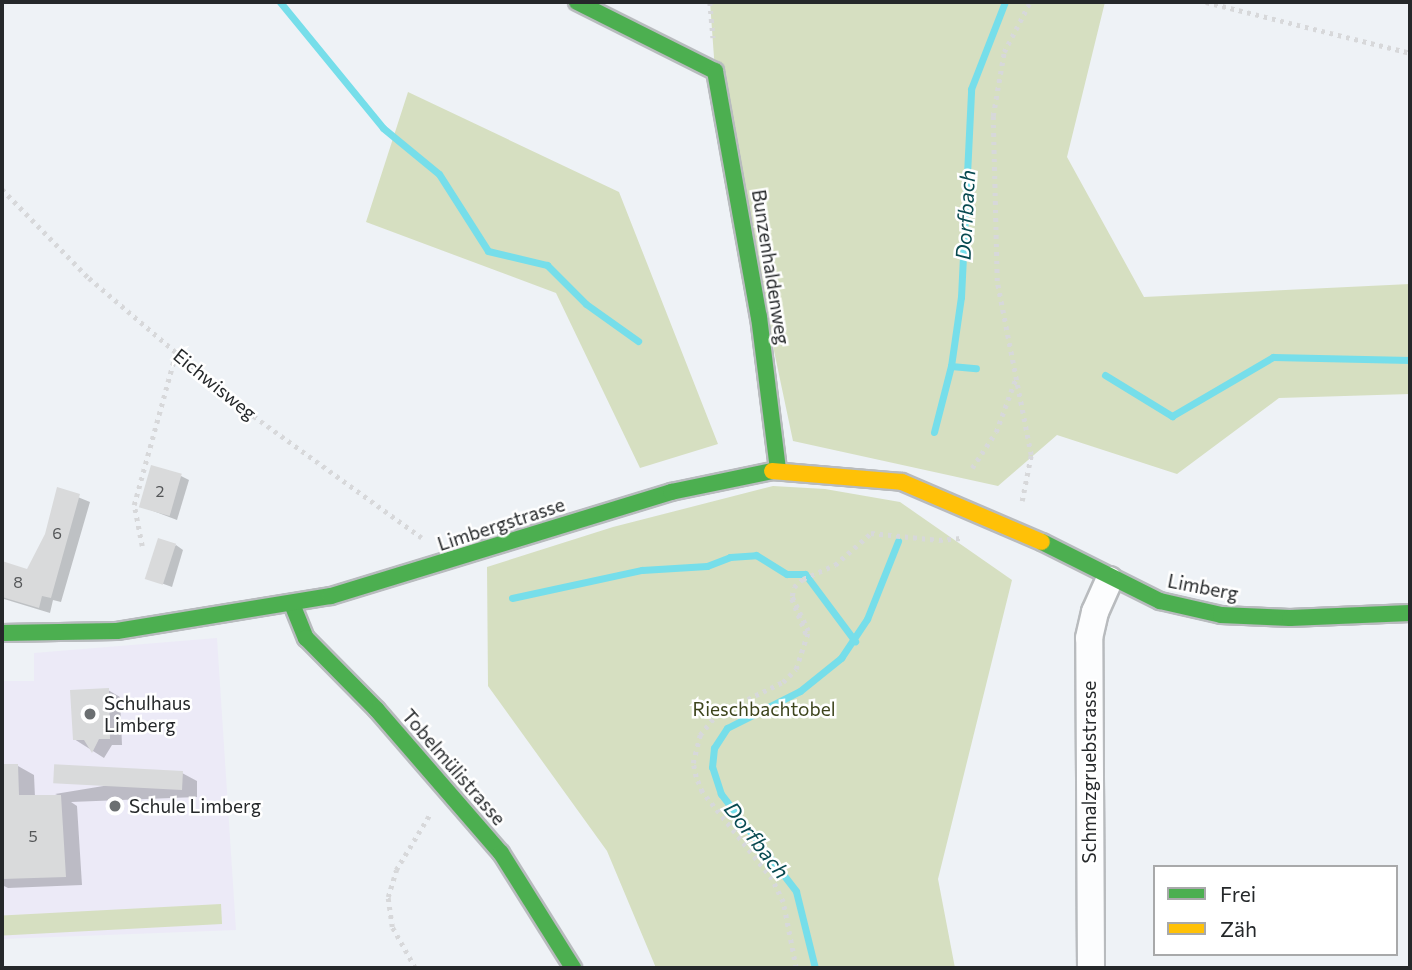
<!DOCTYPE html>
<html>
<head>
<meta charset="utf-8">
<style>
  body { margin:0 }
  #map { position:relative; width:1412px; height:970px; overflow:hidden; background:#eef2f6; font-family:Commissioner,sans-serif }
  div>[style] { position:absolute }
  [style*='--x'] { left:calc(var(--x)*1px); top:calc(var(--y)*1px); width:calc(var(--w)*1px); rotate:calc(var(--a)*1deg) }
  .education>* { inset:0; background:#eceaf7 }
  .green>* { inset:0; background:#d6dfc1; transform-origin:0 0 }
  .shadow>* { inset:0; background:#0003 }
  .stream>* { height:7px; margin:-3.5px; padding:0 3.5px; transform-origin:3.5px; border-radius:3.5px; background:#76deea }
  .building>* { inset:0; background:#d9dadb; transform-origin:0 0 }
  .path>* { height:4.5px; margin-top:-2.25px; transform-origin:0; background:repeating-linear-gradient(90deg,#d7d8da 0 3.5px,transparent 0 8.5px) }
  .roads { filter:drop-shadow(2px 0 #b8bbbe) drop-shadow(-2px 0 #b8bbbe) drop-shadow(0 2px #b8bbbe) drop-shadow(0 -2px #b8bbbe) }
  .street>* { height:26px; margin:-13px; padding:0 13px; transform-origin:13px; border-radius:13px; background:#fcfdfe }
  .fast>* { height:16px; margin:-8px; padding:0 8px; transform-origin:8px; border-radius:8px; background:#4caf50 }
  .slow>* { height:16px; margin:-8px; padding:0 8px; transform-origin:8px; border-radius:8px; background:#ffc107 }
  .dots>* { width:19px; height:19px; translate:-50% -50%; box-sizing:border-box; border:4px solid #fff; border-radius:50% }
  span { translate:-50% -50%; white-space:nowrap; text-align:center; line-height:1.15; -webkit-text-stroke:5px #fff; paint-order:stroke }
  .number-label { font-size:16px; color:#545658 }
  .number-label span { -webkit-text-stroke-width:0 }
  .street-label { font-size:19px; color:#25282a }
  .poi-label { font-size:19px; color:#25282a }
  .left { translate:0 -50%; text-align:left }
  .park-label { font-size:19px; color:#3d441c }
  .water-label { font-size:21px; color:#084a51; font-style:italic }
  .frame { position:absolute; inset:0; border:4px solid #25282a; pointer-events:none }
  .legend { position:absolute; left:1153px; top:865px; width:245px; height:91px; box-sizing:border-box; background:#fff; border:2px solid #a8a9aa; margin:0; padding:9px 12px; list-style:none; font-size:21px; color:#25282a }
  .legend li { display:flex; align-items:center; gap:14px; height:35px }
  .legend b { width:35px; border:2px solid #a8a9aa }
</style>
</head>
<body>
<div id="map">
  <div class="education">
    <i style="clip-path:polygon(217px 638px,236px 930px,2px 939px,2px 681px,34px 681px,34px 653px)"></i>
  </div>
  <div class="green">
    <i style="clip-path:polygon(710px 2px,1105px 2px,1067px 157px,1144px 297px,1410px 284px,1410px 394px,1279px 398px,1177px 474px,1057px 435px,998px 486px,793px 441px,715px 71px)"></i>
    <i style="clip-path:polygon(408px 92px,619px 192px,718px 444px,640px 468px,556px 293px,366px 222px)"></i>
    <i style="clip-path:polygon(773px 486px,825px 489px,900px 502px,1012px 580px,938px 879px,955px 968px,656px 968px,607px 851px,488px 686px,487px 567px,613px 527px)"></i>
    <i style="left:221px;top:904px;width:20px;height:219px;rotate:87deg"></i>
  </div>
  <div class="shadow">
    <i style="clip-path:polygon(181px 476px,189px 480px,177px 520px,140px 506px)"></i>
    <i style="clip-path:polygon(58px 489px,90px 502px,61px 602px,53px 600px,50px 613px,4px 599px,2px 604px,2px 563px,27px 572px,47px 535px)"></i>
    <i style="clip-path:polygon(176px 545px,183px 550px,172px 587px,147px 578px)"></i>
    <i style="clip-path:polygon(108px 690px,120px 697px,122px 745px,112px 745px,104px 758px,74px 739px)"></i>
    <i style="clip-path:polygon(2px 766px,18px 766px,34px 775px,35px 797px,60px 796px,55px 794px,182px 773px,197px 781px,197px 797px,71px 802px,77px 806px,82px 885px,8px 888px,2px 885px)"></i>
  </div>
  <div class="stream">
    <i style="--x:280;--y:2;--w:163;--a:50.7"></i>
    <i style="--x:383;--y:128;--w:72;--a:39.4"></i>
    <i style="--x:439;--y:174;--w:91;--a:57.5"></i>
    <i style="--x:488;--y:251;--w:61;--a:13.3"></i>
    <i style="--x:547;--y:265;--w:55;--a:45"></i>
    <i style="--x:586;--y:304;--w:64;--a:35.4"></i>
    <i style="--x:951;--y:366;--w:25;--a:5"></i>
    <i style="--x:1105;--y:375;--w:79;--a:31.5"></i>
    <i style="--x:1172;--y:416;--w:117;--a:-30.3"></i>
    <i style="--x:1273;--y:357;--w:137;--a:1.3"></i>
    <i style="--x:934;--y:432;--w:68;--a:-75.6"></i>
    <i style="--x:951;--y:366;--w:70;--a:-81.8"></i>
    <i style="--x:961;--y:297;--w:208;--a:-87.2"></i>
    <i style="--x:971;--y:89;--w:93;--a:-68.7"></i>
    <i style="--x:512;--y:598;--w:133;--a:-12.2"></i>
    <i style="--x:642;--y:570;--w:65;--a:-3.5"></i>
    <i style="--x:707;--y:566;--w:25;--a:-21"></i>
    <i style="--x:730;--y:557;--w:26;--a:-4"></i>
    <i style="--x:756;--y:555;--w:36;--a:32"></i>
    <i style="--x:787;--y:574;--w:18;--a:0"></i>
    <i style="--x:805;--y:574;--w:84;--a:53.3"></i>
    <i style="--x:815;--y:968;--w:79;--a:-103.9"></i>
    <i style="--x:796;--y:891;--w:123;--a:-127.7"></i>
    <i style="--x:721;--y:794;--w:28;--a:-108"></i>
    <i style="--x:712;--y:767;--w:19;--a:-84"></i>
    <i style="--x:714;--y:748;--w:24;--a:-57"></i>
    <i style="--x:727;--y:728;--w:82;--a:-26.9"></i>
    <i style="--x:800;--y:691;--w:53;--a:-38.8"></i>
    <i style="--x:841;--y:658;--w:47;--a:-56.3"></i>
    <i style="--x:867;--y:619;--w:84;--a:-68.3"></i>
  </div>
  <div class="building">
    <i style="left:151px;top:465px;width:32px;height:44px;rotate:16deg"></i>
    <i style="clip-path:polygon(57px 487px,80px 494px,51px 598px,42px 596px,39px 608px,2px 597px,2px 561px,27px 569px,45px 534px)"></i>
    <i style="left:158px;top:538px;width:19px;height:43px;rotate:18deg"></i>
    <i style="clip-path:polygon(109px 688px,110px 739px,99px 739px,92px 753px,84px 740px,73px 740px,70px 690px)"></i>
    <i style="clip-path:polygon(2px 764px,18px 764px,19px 795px,61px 795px,66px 877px,2px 879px)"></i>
    <i style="left:183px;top:771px;width:19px;height:129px;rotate:93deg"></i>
  </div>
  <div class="path">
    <i style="--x:710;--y:2;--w:36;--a:85"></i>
    <i style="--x:1206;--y:2;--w:210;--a:14"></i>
    <i style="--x:2;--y:189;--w:124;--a:45.7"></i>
    <i style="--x:89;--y:278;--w:189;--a:40.5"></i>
    <i style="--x:233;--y:401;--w:233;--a:35.9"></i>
    <i style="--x:972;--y:468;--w:43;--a:-56.3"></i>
    <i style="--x:996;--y:432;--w:58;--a:-69.7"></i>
    <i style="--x:1022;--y:501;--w:47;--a:-78.9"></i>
    <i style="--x:1031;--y:455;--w:177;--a:-101.1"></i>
    <i style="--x:997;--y:281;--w:165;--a:-91.4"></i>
    <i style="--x:993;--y:116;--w:65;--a:-80.2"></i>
    <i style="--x:1004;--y:52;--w:56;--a:-62.5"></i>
    <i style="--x:142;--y:546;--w:42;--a:-101"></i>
    <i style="--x:134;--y:505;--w:159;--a:-74.6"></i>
    <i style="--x:792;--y:599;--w:40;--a:68"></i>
    <i style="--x:415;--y:968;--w:47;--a:-119.3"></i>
    <i style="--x:392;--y:927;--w:30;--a:-98"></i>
    <i style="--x:388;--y:897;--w:28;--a:-73"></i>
    <i style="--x:396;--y:870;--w:66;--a:-58.7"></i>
    <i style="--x:796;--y:968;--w:67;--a:-101.1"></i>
    <i style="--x:783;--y:902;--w:25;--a:-116"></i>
    <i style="--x:772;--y:879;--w:112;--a:-128.8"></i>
    <i style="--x:702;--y:792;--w:16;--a:-112"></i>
    <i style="--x:696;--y:777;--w:14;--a:-102"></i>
    <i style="--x:693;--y:763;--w:29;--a:-76"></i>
    <i style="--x:700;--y:735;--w:27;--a:-51"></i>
    <i style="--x:717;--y:714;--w:73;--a:-25.9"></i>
    <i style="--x:783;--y:682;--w:18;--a:-45"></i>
    <i style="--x:796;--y:669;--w:40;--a:-72"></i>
    <i style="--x:808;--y:631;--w:38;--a:-115"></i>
    <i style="--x:792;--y:596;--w:9;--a:-77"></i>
    <i style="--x:794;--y:587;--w:12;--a:-42"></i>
    <i style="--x:803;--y:579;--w:35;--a:-24"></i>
    <i style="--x:835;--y:565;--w:48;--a:-41.6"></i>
    <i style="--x:871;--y:533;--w:68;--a:5.9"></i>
    <i style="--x:939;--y:540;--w:22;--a:-5"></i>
  </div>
  <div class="roads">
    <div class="street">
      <i style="--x:1091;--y:968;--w:330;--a:-90.3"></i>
      <i style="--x:1089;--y:638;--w:27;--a:-77"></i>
      <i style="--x:1095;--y:612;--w:35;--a:-66"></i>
    </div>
    <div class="fast">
      <i style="--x:577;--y:2;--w:154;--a:26.6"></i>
      <i style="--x:715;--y:71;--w:250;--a:79.9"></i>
      <i style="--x:759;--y:317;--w:154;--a:82.9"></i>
      <i style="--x:1042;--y:542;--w:132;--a:26.6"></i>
      <i style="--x:1160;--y:601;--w:63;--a:12.9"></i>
      <i style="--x:1221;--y:615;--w:69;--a:2.5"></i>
      <i style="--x:1290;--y:618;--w:120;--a:-2.4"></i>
      <i style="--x:292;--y:604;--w:37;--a:68"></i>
      <i style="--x:306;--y:638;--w:101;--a:45.4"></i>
      <i style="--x:377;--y:710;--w:189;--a:49.1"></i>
      <i style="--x:501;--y:853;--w:136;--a:57.9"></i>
      <i style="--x:2;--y:633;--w:115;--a:-1"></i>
      <i style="--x:117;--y:631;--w:217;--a:-9.3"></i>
      <i style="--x:331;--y:596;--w:356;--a:-17"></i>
      <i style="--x:671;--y:492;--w:103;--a:-11.7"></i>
    </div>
    <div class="slow">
      <i style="--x:772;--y:471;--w:130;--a:4.8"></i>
      <i style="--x:902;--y:482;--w:152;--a:23.2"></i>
    </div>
  </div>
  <div class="dots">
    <i style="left:90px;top:714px;background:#6b6f71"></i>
    <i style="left:115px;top:806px;background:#6b6f71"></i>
  </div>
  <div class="number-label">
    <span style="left:160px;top:491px">2</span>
    <span style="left:57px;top:533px">6</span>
    <span style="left:18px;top:582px">8</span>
    <span style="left:33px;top:836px">5</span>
  </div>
  <div class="street-label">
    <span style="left:771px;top:267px;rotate:81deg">Bunzenhaldenweg</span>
    <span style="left:215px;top:384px;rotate:39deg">Eichwisweg</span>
    <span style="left:501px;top:524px;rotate:-18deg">Limbergstrasse</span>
    <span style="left:1203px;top:587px;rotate:11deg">Limberg</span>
    <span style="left:454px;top:767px;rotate:49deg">Tobelmülistrasse</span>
    <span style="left:1089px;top:772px;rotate:-90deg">Schmalzgruebstrasse</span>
  </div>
  <div class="poi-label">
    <span class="left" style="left:104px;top:714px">Schulhaus<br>Limberg</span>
    <span class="left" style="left:129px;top:806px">Schule Limberg</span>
  </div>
  <div class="park-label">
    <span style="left:764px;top:709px">Rieschbachtobel</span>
  </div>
  <div class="water-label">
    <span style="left:965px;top:215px;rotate:-87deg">Dorfbach</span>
    <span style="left:757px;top:840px;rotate:52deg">Dorfbach</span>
  </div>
  <div class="frame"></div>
  <ul class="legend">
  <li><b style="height:9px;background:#4caf50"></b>Frei</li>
  <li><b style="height:9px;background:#ffc107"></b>Zäh</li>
  </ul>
</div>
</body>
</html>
